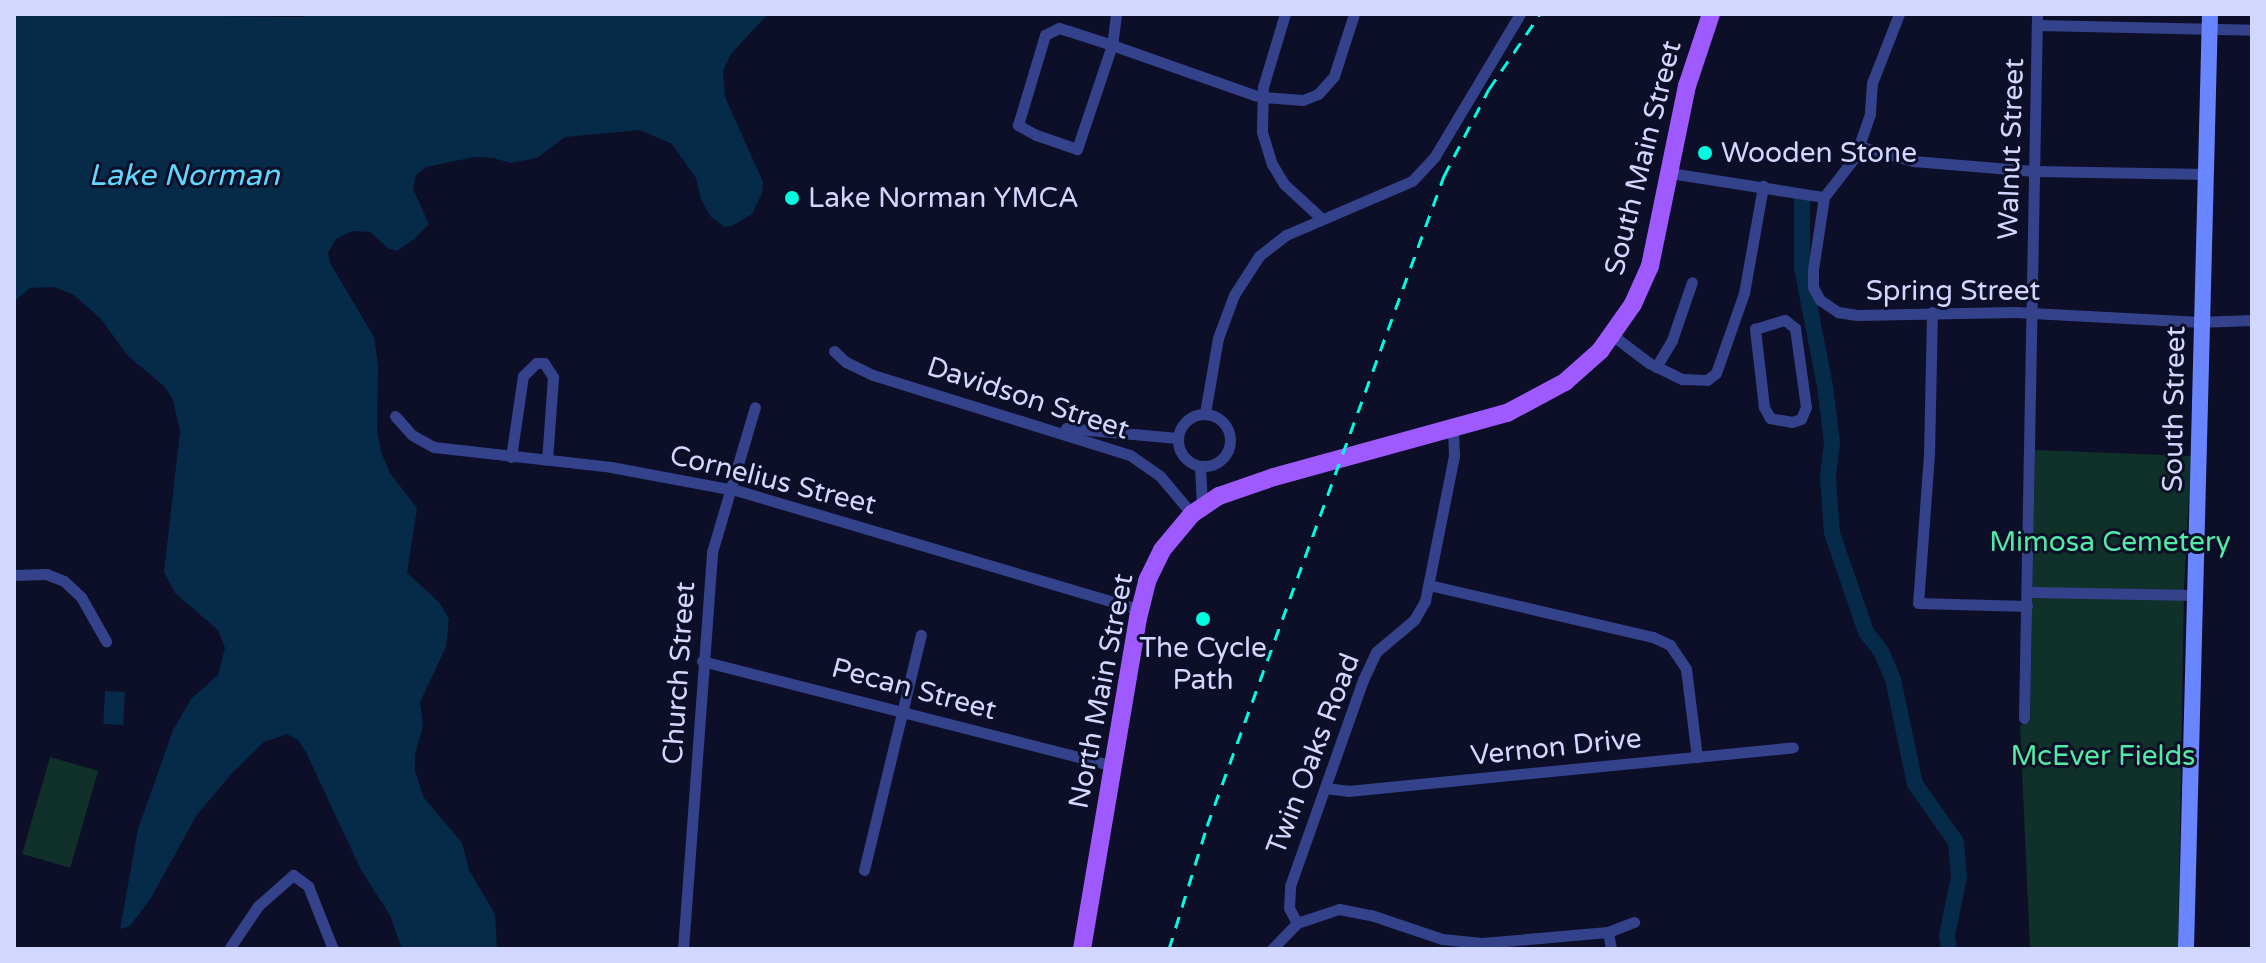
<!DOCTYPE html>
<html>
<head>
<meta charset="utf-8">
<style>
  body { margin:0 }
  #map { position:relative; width:2266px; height:963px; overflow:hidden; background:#0d0e27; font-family:"Varela Round",sans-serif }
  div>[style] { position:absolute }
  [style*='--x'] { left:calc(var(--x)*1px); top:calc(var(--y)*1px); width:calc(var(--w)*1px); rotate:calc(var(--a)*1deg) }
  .green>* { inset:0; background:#0f3129; transform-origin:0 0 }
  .water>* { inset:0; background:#052b48; transform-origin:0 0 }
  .river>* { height:16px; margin:-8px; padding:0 8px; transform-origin:8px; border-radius:8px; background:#052b48 }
  .street>* { height:11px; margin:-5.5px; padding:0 5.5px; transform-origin:5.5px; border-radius:5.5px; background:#33428a }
  .street>.ring { margin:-5.5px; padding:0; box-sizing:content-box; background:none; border:11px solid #33428a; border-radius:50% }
  .secondary>* { height:16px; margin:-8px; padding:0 8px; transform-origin:8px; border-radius:8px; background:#6985ff }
  .primary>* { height:18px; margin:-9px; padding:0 9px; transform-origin:9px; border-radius:9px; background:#9e59ff }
  .rail>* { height:3px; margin-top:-1.5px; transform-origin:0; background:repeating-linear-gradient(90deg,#00fde1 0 12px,transparent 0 22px) }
  .dots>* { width:22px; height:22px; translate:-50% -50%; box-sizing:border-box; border:4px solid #0d0e27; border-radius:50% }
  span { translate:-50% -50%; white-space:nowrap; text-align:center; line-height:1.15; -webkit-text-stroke:6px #0d0e27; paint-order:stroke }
  .street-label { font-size:28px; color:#d2d7ff }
  .poi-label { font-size:28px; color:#d2d7ff }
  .left { translate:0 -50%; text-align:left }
  .park-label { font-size:28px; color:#52eba4 }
  .water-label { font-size:30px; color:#60d7ff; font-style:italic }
  .frame { position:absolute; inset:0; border:16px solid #d2d7ff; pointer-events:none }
</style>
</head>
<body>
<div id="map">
  <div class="green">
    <i style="clip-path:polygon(2035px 450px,2191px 456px,2184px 591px,2178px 949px,2030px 949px,2020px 725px,2030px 722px)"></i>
    <i style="left:50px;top:757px;width:50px;height:101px;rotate:16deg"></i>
  </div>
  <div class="water">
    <i style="clip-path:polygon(14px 14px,302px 17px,317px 14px,768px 14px,731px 54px,723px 71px,725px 97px,763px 182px,762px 193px,752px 214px,732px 226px,725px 227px,711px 217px,701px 199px,696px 178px,672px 144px,640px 130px,565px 137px,537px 158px,510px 163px,494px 158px,474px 157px,426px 167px,416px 175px,413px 189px,429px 224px,414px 239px,397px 251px,389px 249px,370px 232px,352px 231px,336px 239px,328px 253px,330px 263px,374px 337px,378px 365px,377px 430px,381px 452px,390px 473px,417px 508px,407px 573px,439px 602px,449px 619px,446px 647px,420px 702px,423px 726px,415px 754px,415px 771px,424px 798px,462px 843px,469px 870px,495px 914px,497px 949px,402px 949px,390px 915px,361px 870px,306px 752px,298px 740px,287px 734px,264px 742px,233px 772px,196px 816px,151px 898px,130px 926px,120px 929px,138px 829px,173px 730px,191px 699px,218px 675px,225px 648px,218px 630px,175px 593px,164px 572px,180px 431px,173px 400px,165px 387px,128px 356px,101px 319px,74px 295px,54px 287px,30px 288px,14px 302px)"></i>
    <i style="left:105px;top:691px;width:20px;height:33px;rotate:3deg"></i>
  </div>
  <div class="river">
    <i style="--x:1802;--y:199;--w:69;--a:90"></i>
    <i style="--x:1802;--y:268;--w:120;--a:79"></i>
    <i style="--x:1825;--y:386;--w:57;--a:83"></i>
    <i style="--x:1832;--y:443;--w:35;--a:97"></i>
    <i style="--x:1828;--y:478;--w:55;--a:85.8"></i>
    <i style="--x:1832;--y:533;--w:105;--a:71"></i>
    <i style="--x:1866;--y:632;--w:24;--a:52"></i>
    <i style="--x:1881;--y:651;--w:30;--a:67"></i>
    <i style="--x:1893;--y:679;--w:107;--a:78.2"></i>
    <i style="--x:1915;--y:784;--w:71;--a:54.7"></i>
    <i style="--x:1956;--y:842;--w:35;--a:85"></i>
    <i style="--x:1959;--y:877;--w:59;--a:101.7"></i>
    <i style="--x:1947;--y:935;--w:14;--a:82"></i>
  </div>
  <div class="street">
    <i style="--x:1116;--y:14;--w:31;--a:97"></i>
    <i style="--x:1112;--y:45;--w:110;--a:108.6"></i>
    <i style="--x:1077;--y:149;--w:43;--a:-161.1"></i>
    <i style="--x:1036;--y:135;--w:21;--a:-151"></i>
    <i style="--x:1018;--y:125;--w:94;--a:-73.3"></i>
    <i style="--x:1045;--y:35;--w:16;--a:-27"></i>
    <i style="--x:1059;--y:28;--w:10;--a:17"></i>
    <i style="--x:1069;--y:31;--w:45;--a:18"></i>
    <i style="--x:1112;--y:45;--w:151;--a:19.4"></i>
    <i style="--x:1254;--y:95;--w:8;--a:14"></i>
    <i style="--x:1262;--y:97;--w:41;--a:4.2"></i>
    <i style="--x:1303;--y:100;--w:16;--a:-22"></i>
    <i style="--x:1318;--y:94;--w:24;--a:-48"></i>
    <i style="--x:1334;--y:76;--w:65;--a:-72.1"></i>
    <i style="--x:1285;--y:14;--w:76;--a:106.8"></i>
    <i style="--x:1263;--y:87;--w:45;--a:91.3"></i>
    <i style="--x:1262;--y:132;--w:34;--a:73"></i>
    <i style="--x:1272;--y:164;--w:23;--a:59"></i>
    <i style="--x:1284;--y:184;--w:50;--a:42.6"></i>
    <i style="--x:1899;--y:14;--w:74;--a:111.4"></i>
    <i style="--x:1872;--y:83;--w:31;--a:94"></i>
    <i style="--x:1870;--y:114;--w:46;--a:109.2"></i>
    <i style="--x:1855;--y:157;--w:51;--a:127.8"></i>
    <i style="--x:1824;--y:197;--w:74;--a:98.6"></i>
    <i style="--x:1813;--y:270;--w:17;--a:90"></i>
    <i style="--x:1813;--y:287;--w:15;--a:62"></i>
    <i style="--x:1820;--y:300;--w:22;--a:34"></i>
    <i style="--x:1838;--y:312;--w:19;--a:9"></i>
    <i style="--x:1857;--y:315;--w:158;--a:-1.1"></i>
    <i style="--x:2015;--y:312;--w:182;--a:3.1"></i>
    <i style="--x:2197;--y:322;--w:55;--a:-2.1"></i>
    <i style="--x:2038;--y:25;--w:214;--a:1.3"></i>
    <i style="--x:1859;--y:146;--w:56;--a:15.5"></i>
    <i style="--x:1913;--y:161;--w:121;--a:4.7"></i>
    <i style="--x:2034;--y:171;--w:172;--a:1"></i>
    <i style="--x:1670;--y:173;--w:156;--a:8.9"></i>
    <i style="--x:1932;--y:312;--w:142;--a:91.2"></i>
    <i style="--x:1929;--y:454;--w:149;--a:94.2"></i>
    <i style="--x:1918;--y:603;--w:109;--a:1.6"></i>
    <i style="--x:1785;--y:320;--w:13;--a:39"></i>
    <i style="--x:1795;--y:328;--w:80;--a:82.1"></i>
    <i style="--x:1806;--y:407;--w:13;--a:113"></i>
    <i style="--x:1801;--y:419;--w:9;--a:162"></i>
    <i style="--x:1792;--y:422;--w:22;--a:-170"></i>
    <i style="--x:1770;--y:418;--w:13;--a:-119"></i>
    <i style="--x:1764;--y:407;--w:79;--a:-96.6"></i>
    <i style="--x:1755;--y:329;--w:31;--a:-17"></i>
    <i style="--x:1612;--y:335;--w:46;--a:37.1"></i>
    <i style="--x:1649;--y:363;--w:37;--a:26"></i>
    <i style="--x:1682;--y:379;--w:25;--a:2"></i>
    <i style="--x:1707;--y:380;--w:11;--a:-38"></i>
    <i style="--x:1716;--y:373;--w:85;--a:-70.7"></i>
    <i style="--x:1744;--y:293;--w:109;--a:-79.9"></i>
    <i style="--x:834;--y:351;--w:16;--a:43"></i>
    <i style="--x:846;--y:362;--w:30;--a:26"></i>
    <i style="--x:873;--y:375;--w:269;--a:17.3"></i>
    <i style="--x:1130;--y:455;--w:37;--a:35"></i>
    <i style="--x:1160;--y:476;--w:50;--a:49.9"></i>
    <i style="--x:1656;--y:367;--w:31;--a:-59"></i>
    <i style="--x:1672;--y:340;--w:61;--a:-71"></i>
    <i style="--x:1205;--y:413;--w:76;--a:-80.2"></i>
    <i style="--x:1218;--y:338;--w:46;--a:-69.6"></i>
    <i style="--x:1234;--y:295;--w:46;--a:-57.3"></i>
    <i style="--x:1259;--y:256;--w:34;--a:-38"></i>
    <i style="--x:1286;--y:235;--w:137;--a:-23.2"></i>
    <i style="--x:1412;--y:181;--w:34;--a:-47"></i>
    <i style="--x:1435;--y:156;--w:165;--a:-59.1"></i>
    <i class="ring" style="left:1178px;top:414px;width:41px;height:41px"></i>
    <i style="--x:395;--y:416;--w:25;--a:48"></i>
    <i style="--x:412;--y:435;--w:25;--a:29"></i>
    <i style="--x:434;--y:447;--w:178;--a:6.4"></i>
    <i style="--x:611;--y:467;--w:130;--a:10.6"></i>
    <i style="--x:739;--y:491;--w:418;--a:16.5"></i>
    <i style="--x:1066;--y:428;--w:112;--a:5.1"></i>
    <i style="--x:511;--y:457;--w:82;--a:-81.6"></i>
    <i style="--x:523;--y:376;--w:18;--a:-45"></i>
    <i style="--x:536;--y:363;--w:8;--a:0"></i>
    <i style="--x:544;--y:363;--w:17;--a:57"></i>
    <i style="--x:553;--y:377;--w:83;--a:94.1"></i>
    <i style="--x:1200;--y:466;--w:40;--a:87.1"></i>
    <i style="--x:14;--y:575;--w:32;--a:-2"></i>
    <i style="--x:46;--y:574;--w:19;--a:21"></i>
    <i style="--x:64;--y:581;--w:23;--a:43"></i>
    <i style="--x:81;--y:597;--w:51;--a:60.4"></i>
    <i style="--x:1429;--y:585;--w:230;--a:13.1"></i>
    <i style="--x:1653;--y:637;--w:19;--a:25"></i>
    <i style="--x:1670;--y:645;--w:29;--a:56"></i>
    <i style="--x:1686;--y:669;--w:89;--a:82.9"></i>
    <i style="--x:2027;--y:592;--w:169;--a:1"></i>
    <i style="--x:702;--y:661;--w:424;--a:14.3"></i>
    <i style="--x:2024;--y:718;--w:704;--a:-88.94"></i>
    <i style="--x:1325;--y:788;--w:23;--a:7"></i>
    <i style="--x:1348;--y:791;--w:447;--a:-5.6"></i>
    <i style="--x:864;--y:870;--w:242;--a:-76.4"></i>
    <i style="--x:1297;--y:923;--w:17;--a:-118"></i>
    <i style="--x:1289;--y:908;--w:22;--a:-87"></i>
    <i style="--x:1290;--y:886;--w:219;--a:-70.5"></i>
    <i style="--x:1363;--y:680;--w:31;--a:-65"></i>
    <i style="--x:1376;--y:652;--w:50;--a:-40.1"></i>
    <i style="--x:1414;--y:620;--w:22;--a:-60"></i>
    <i style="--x:1425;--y:601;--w:148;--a:-78.7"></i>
    <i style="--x:1454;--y:456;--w:26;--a:-92"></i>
    <i style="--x:1608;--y:932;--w:17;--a:80"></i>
    <i style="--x:229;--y:949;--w:52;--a:-56"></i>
    <i style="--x:258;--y:906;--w:47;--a:-41.5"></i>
    <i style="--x:293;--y:875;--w:19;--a:36"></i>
    <i style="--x:308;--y:886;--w:68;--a:68.4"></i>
    <i style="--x:683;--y:949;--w:398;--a:-85.8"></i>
    <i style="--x:712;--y:552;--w:151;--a:-73.5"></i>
    <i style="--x:1272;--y:949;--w:36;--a:-46"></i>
    <i style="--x:1297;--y:923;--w:44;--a:-18.4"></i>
    <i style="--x:1339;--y:909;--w:33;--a:11"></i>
    <i style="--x:1371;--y:915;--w:75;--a:18.7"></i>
    <i style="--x:1442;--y:939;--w:40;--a:5.7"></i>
    <i style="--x:1482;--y:943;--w:126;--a:-5"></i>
    <i style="--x:1608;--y:932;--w:28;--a:-21"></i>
  </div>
  <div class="secondary">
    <i style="--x:2186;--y:949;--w:935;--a:-88.53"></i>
  </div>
  <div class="primary">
    <i style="--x:1082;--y:949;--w:336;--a:-80.4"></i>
    <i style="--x:1138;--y:618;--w:38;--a:-76"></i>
    <i style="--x:1147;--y:581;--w:34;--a:-64"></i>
    <i style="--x:1162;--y:550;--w:47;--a:-50.2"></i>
    <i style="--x:1192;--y:514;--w:32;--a:-34"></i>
    <i style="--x:1219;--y:496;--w:58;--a:-19.1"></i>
    <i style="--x:1274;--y:477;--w:242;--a:-15.4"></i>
    <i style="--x:1507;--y:413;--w:66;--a:-28.1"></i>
    <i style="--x:1565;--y:382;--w:47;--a:-41.5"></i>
    <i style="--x:1600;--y:351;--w:57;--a:-54.9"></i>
    <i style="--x:1633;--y:304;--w:42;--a:-65.9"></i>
    <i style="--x:1650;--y:266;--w:184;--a:-78.4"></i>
    <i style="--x:1687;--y:86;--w:76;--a:-71.6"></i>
  </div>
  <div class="rail">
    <i style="--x:1169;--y:949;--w:129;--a:-72.8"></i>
    <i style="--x:1207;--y:826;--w:692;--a:-69.97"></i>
    <i style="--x:1444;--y:176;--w:98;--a:-62.7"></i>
    <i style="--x:1489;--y:89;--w:91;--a:-55.8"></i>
  </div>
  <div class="dots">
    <i style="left:1705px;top:153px;background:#00fde1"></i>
    <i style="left:792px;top:198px;background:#00fde1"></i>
    <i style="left:1203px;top:619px;background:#00fde1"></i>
  </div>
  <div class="street-label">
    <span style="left:2011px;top:149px;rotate:-88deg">Walnut Street</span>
    <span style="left:1643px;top:158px;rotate:-76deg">South Main Street</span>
    <span style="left:1953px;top:291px">Spring Street</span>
    <span style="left:1028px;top:398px;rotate:18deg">Davidson Street</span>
    <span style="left:2174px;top:409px;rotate:-89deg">South Street</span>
    <span style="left:773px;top:480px;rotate:14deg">Cornelius Street</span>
    <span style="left:679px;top:673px;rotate:-86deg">Church Street</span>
    <span style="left:914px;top:689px;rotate:15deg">Pecan Street</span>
    <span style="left:1101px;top:691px;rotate:-79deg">North Main Street</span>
    <span style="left:1556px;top:747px;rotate:-6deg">Vernon Drive</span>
    <span style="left:1313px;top:754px;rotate:-69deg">Twin Oaks Road</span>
  </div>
  <div class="poi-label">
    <span class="left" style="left:1721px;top:153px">Wooden Stone</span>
    <span class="left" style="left:808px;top:198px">Lake Norman YMCA</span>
    <span style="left:1203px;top:664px">The Cycle<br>Path</span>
  </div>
  <div class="park-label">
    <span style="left:2110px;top:542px">Mimosa Cemetery</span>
    <span style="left:2103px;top:756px">McEver Fields</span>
  </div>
  <div class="water-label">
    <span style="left:184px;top:176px">Lake Norman</span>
  </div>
  <div class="frame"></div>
</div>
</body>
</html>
